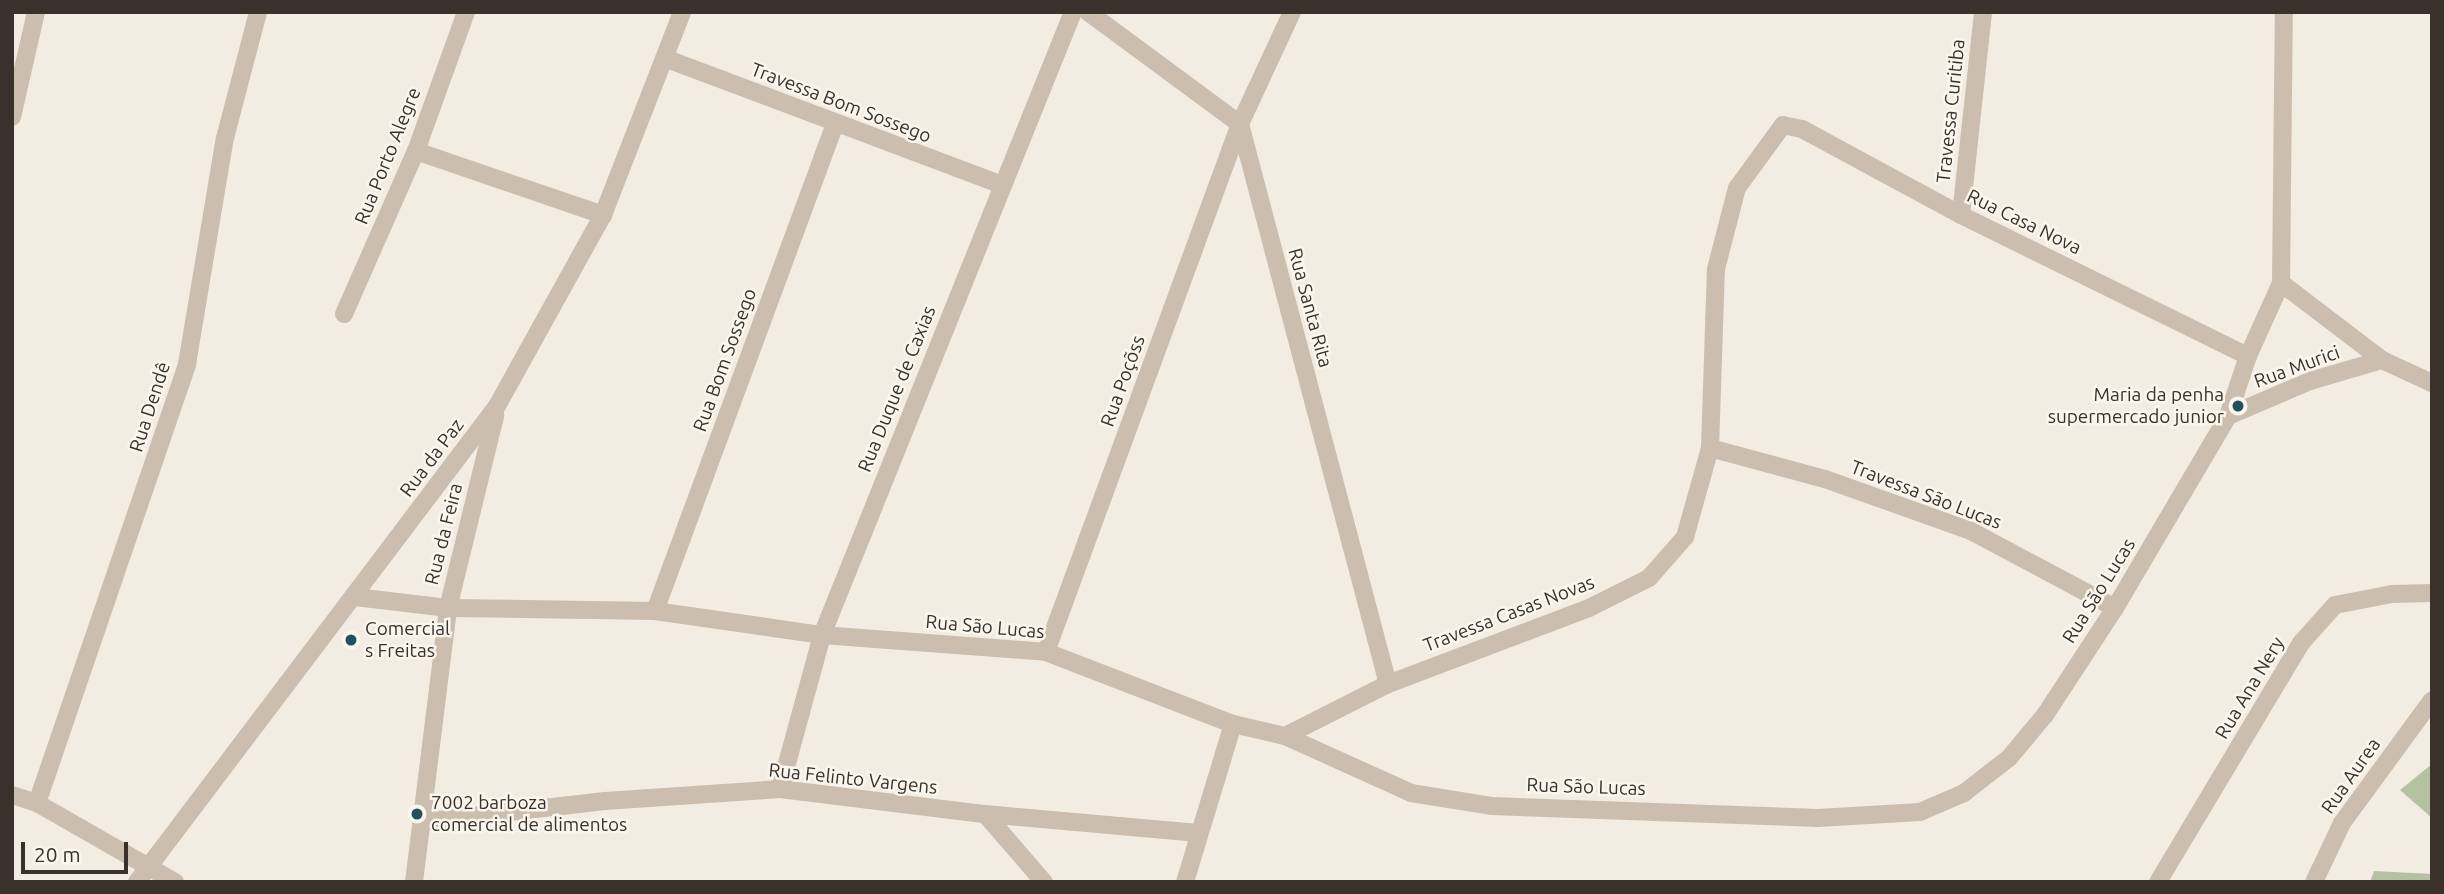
<!DOCTYPE html>
<html>
<head>
<meta charset="utf-8">
<style>
  body { margin:0 }
  #map { position:relative; width:2444px; height:894px; overflow:hidden; background:#f3ece2; font-family:Ubuntu,sans-serif }
  div>[style] { position:absolute }
  [style*='--x'] { left:calc(var(--x)*1px); top:calc(var(--y)*1px); width:calc(var(--w)*1px); rotate:calc(var(--a)*1deg) }
  .green>* { inset:0; background:#b4c2a2 }
  .minor>* { height:18px; margin:-9px; padding:0 9px; transform-origin:9px; border-radius:9px; background:#cbbeae }
  .dots>* { width:19px; height:19px; translate:-50% -50%; box-sizing:border-box; border:4px solid #faf6ee; border-radius:50% }
  span { translate:-50% -50%; white-space:nowrap; text-align:center; line-height:1.15; -webkit-text-stroke:5px #faf6ee; paint-order:stroke }
  .street-label { font-size:19px; color:#3a312c }
  .poi-label { font-size:19px; color:#3a312c }
  .right { translate:-100% -50%; text-align:right }
  .left { translate:0 -50%; text-align:left }
  .frame { position:absolute; inset:0; border:14px solid #3a312c; pointer-events:none }
  .scale { position:absolute; left:21px; top:842px; width:107px; height:32px; box-sizing:border-box; border:4px solid #3a312c; border-top:0; padding-left:9px; font-size:21px; line-height:24px; white-space:nowrap; color:#3a312c; -webkit-text-stroke:5px #faf6ee; paint-order:stroke }
</style>
</head>
<body>
<div id="map">
  <div class="green">
    <i style="clip-path:polygon(2432px 764px,2432px 818px,2400px 790px)"></i>
    <i style="clip-path:polygon(2374px 871px,2432px 874px,2432px 882px,2370px 882px)"></i>
  </div>
  <div class="minor">
    <i style="--x:1088;--y:12;--w:189;--a:36.4"></i>
    <i style="--x:1240;--y:124;--w:579;--a:75.2"></i>
    <i style="--x:667;--y:59;--w:356;--a:20.6"></i>
    <i style="--x:12;--y:117;--w:108;--a:-77.1"></i>
    <i style="--x:416;--y:151;--w:198;--a:18.9"></i>
    <i style="--x:1961;--y:215;--w:204;--a:-83.8"></i>
    <i style="--x:2281;--y:283;--w:127;--a:37.3"></i>
    <i style="--x:2382;--y:360;--w:55;--a:24.7"></i>
    <i style="--x:344;--y:314;--w:178;--a:-66.2"></i>
    <i style="--x:416;--y:151;--w:148;--a:-70.2"></i>
    <i style="--x:2228;--y:416;--w:89;--a:-23.1"></i>
    <i style="--x:2310;--y:381;--w:75;--a:-16.3"></i>
    <i style="--x:1710;--y:448;--w:119;--a:15.1"></i>
    <i style="--x:1825;--y:479;--w:155;--a:19.6"></i>
    <i style="--x:1971;--y:531;--w:163;--a:28.1"></i>
    <i style="--x:355;--y:597;--w:94;--a:6.7"></i>
    <i style="--x:448;--y:608;--w:207;--a:0.8"></i>
    <i style="--x:655;--y:611;--w:169;--a:8.2"></i>
    <i style="--x:822;--y:635;--w:225;--a:4.3"></i>
    <i style="--x:1046;--y:652;--w:200;--a:21.1"></i>
    <i style="--x:1233;--y:724;--w:53;--a:13"></i>
    <i style="--x:1285;--y:736;--w:138;--a:24.3"></i>
    <i style="--x:1411;--y:793;--w:81;--a:9.2"></i>
    <i style="--x:1491;--y:806;--w:327;--a:2.1"></i>
    <i style="--x:1818;--y:818;--w:102;--a:-3.4"></i>
    <i style="--x:1920;--y:812;--w:48;--a:-23.4"></i>
    <i style="--x:1964;--y:793;--w:57;--a:-37.9"></i>
    <i style="--x:2009;--y:758;--w:56;--a:-50.1"></i>
    <i style="--x:2045;--y:715;--w:128;--a:-56.8"></i>
    <i style="--x:2115;--y:608;--w:223;--a:-59.5"></i>
    <i style="--x:2228;--y:416;--w:63;--a:-71.6"></i>
    <i style="--x:2248;--y:356;--w:80;--a:-65.7"></i>
    <i style="--x:2281;--y:283;--w:271;--a:-89.4"></i>
    <i style="--x:655;--y:611;--w:519;--a:-69.72"></i>
    <i style="--x:1046;--y:652;--w:563;--a:-69.83"></i>
    <i style="--x:1240;--y:124;--w:123;--a:-65.1"></i>
    <i style="--x:1285;--y:736;--w:115;--a:-26.8"></i>
    <i style="--x:1388;--y:684;--w:215;--a:-20.7"></i>
    <i style="--x:1589;--y:608;--w:67;--a:-26.6"></i>
    <i style="--x:1649;--y:578;--w:55;--a:-48.7"></i>
    <i style="--x:1685;--y:537;--w:92;--a:-74.3"></i>
    <i style="--x:1710;--y:448;--w:179;--a:-88.1"></i>
    <i style="--x:1716;--y:269;--w:84;--a:-75.5"></i>
    <i style="--x:1737;--y:188;--w:78;--a:-53.9"></i>
    <i style="--x:1783;--y:125;--w:19;--a:12"></i>
    <i style="--x:1802;--y:129;--w:181;--a:28.4"></i>
    <i style="--x:1961;--y:215;--w:320;--a:26.2"></i>
    <i style="--x:780;--y:789;--w:160;--a:-74.7"></i>
    <i style="--x:822;--y:635;--w:672;--a:-68.06"></i>
    <i style="--x:12;--y:795;--w:26;--a:18"></i>
    <i style="--x:37;--y:803;--w:159;--a:29.8"></i>
    <i style="--x:37;--y:803;--w:464;--a:-71.1"></i>
    <i style="--x:187;--y:364;--w:229;--a:-80.5"></i>
    <i style="--x:225;--y:138;--w:130;--a:-75.3"></i>
    <i style="--x:985;--y:814;--w:90;--a:49.1"></i>
    <i style="--x:421;--y:822;--w:185;--a:-6.5"></i>
    <i style="--x:605;--y:801;--w:175;--a:-3.9"></i>
    <i style="--x:780;--y:789;--w:207;--a:7"></i>
    <i style="--x:985;--y:814;--w:214;--a:5.1"></i>
    <i style="--x:137;--y:882;--w:597;--a:-52.9"></i>
    <i style="--x:497;--y:406;--w:218;--a:-61"></i>
    <i style="--x:603;--y:215;--w:218;--a:-68.7"></i>
    <i style="--x:414;--y:882;--w:276;--a:-82.9"></i>
    <i style="--x:448;--y:608;--w:198;--a:-76.2"></i>
    <i style="--x:1185;--y:882;--w:165;--a:-73.1"></i>
    <i style="--x:2158;--y:882;--w:279;--a:-59.1"></i>
    <i style="--x:2301;--y:643;--w:51;--a:-48.2"></i>
    <i style="--x:2335;--y:605;--w:58;--a:-10.9"></i>
    <i style="--x:2392;--y:594;--w:40;--a:-1.4"></i>
    <i style="--x:2314;--y:882;--w:65;--a:-64.6"></i>
    <i style="--x:2342;--y:823;--w:152;--a:-53.8"></i>
  </div>
  <div class="dots">
    <i style="left:2238px;top:406px;background:#23515a"></i>
    <i style="left:351px;top:640px;background:#23515a"></i>
    <i style="left:417px;top:814px;background:#23515a"></i>
  </div>
  <div class="street-label">
    <span style="left:841px;top:103px;rotate:21deg">Travessa Bom Sossego</span>
    <span style="left:1951px;top:111px;rotate:-84deg">Travessa Curitiba</span>
    <span style="left:388px;top:156px;rotate:-68deg">Rua Porto Alegre</span>
    <span style="left:2024px;top:222px;rotate:26deg">Rua Casa Nova</span>
    <span style="left:1310px;top:308px;rotate:75deg">Rua Santa Rita</span>
    <span style="left:725px;top:360px;rotate:-70deg">Rua Bom Sossego</span>
    <span style="left:2297px;top:367px;rotate:-20deg">Rua Murici</span>
    <span style="left:1123px;top:381px;rotate:-70deg">Rua Poçõss</span>
    <span style="left:897px;top:389px;rotate:-68deg">Rua Duque de Caxias</span>
    <span style="left:150px;top:407px;rotate:-72deg">Rua Dendê</span>
    <span style="left:432px;top:458px;rotate:-53deg">Rua da Paz</span>
    <span style="left:1926px;top:495px;rotate:21deg">Travessa São Lucas</span>
    <span style="left:444px;top:534px;rotate:-76deg">Rua da Feira</span>
    <span style="left:2099px;top:591px;rotate:-58deg">Rua São Lucas</span>
    <span style="left:1509px;top:614px;rotate:-21deg">Travessa Casas Novas</span>
    <span style="left:985px;top:627px;rotate:5deg">Rua São Lucas</span>
    <span style="left:2250px;top:688px;rotate:-59deg">Rua Ana Nery</span>
    <span style="left:2351px;top:776px;rotate:-55deg">Rua Aurea</span>
    <span style="left:853px;top:779px;rotate:6deg">Rua Felinto Vargens</span>
    <span style="left:1586px;top:787px;rotate:2deg">Rua São Lucas</span>
  </div>
  <div class="poi-label">
    <span class="right" style="left:2224px;top:406px">Maria da penha<br>supermercado junior</span>
    <span class="left" style="left:365px;top:640px">Comercial<br>s Freitas</span>
    <span class="left" style="left:431px;top:814px">7002 barboza<br>comercial de alimentos</span>
  </div>
  <div class="frame"></div>
  <div class="scale">20 m</div>
</div>
</body>
</html>
